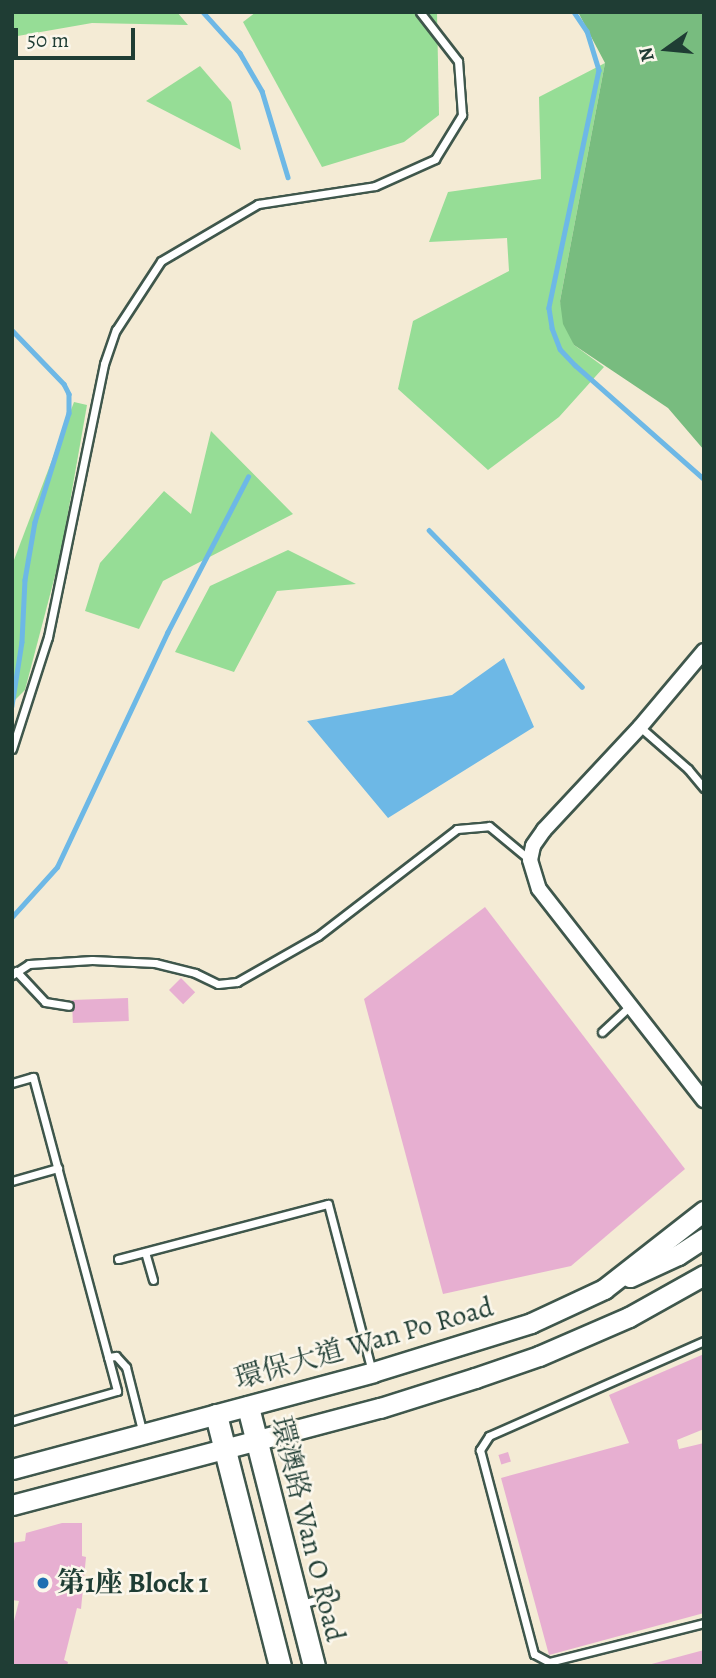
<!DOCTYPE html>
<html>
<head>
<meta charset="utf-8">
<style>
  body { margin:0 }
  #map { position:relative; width:716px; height:1678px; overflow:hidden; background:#f4ebd5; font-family:Alegreya,"Noto Serif TC",serif }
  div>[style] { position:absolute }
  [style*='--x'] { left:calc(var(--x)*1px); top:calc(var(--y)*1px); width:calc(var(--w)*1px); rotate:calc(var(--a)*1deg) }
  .green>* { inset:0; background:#96dd96 }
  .forest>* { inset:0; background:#78bc7f }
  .water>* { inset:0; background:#6db8e6 }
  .stream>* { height:4.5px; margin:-2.25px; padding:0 2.25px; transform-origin:2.25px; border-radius:2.25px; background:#6db8e6 }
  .building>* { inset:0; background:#e7afd1; transform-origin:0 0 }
  .roads { filter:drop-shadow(2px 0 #3f574c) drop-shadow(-2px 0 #3f574c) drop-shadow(0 2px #3f574c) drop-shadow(0 -2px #3f574c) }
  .service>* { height:7px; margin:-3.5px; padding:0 3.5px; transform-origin:3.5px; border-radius:3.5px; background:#fff }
  .minor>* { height:14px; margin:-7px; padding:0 7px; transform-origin:7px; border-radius:7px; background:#fff }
  .secondary>* { height:19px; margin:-9.5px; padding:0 9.5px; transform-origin:9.5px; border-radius:9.5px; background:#fff }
  .primary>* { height:21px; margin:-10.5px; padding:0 10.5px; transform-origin:10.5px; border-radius:10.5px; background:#fff }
  .dots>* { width:19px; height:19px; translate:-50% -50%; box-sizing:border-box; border:4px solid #fbf7ec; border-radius:50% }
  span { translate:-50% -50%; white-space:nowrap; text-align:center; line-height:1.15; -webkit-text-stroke:5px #fbf7ec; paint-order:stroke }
  .street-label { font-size:28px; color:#1f3d34 }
  .poi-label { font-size:28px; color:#1f3d34; font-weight:700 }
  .left { translate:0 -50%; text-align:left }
  .frame { position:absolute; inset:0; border:14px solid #1f3d34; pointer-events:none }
  .north { position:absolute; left:632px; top:14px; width:70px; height:70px; -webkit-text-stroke:5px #fbf7ec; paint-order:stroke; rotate:255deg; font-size:19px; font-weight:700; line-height:28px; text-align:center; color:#1f3d34 }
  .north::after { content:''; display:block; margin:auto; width:24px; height:32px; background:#1f3d34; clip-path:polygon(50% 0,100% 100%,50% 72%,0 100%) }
  .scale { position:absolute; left:14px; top:28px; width:121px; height:32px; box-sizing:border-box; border:4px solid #1f3d34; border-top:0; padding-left:9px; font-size:21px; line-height:24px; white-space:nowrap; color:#1f3d34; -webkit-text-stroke:5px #fbf7ec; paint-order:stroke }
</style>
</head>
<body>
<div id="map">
  <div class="green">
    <i style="clip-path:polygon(12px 12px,177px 12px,188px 25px,92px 23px,12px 37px)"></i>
    <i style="clip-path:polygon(256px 12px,437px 12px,439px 115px,404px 142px,322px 167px,243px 22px)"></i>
    <i style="clip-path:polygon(605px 63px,560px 301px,574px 345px,604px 367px,559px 417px,488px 470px,398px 389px,413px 321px,509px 271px,507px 238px,429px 242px,448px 192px,541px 179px,539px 97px)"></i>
    <i style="clip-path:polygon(200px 66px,231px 102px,241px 150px,146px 101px)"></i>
    <i style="clip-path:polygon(74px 402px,87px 405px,61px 553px,25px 690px,12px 703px,14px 560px)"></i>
    <i style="clip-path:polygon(211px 431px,293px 514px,163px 581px,139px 629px,85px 611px,100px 563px,164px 491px,191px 514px)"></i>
    <i style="clip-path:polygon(288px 550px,356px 584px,277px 591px,234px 672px,175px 652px,210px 586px)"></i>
  </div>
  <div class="forest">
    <i style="clip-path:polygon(578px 12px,704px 12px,704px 450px,668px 408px,574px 345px,563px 324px,560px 301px,605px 63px)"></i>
  </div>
  <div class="water">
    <i style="clip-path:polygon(504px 658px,534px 727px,388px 818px,307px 721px,452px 695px)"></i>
  </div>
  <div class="stream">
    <i style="--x:203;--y:12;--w:55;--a:47.9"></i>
    <i style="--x:240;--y:53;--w:44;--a:59.9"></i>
    <i style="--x:262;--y:91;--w:90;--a:73.2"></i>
    <i style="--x:574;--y:12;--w:23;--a:56"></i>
    <i style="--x:587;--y:31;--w:41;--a:72.9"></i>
    <i style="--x:599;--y:70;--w:243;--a:101.9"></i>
    <i style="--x:549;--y:308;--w:20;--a:81"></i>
    <i style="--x:552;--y:328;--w:22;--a:69"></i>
    <i style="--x:560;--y:349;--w:22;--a:47"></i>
    <i style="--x:575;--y:365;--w:172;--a:41.5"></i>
    <i style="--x:12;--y:330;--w:75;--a:46.1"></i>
    <i style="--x:64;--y:384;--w:11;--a:63"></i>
    <i style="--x:69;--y:394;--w:19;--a:90"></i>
    <i style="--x:69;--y:413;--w:114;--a:107.3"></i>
    <i style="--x:35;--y:522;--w:59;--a:99.8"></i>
    <i style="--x:25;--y:580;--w:62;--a:92.8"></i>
    <i style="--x:22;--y:642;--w:65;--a:98.9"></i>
    <i style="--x:429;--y:530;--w:219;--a:45.7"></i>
    <i style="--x:12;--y:917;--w:67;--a:-48"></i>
    <i style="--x:57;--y:867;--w:259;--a:-64.8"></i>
    <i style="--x:167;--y:633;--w:176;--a:-62.6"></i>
  </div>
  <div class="building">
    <i style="clip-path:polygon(485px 907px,685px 1169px,571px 1266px,443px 1294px,364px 999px)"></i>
    <i style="left:181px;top:978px;width:20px;height:17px;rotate:45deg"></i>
    <i style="left:128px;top:998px;width:23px;height:56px;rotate:88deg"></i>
    <i style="clip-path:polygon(704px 1354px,704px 1429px,677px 1440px,679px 1449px,704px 1443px,704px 1613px,549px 1655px,501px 1478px,629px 1443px,609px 1395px)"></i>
    <i style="left:508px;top:1452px;width:10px;height:10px;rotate:73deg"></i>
    <i style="clip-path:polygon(62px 1523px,82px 1523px,82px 1556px,86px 1557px,81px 1609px,77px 1608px,64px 1660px,68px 1662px,67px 1666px,12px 1666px,12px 1629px,19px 1601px,12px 1600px,12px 1543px,25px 1541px,26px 1533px)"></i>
    <i style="clip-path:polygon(704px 1650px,704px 1666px,648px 1666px,648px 1665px)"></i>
  </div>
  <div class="roads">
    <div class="service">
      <i style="--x:640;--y:727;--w:64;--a:41.2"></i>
      <i style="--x:688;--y:769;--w:25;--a:50"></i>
      <i style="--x:12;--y:749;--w:118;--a:-72.2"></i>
      <i style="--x:48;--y:637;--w:279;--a:-78.4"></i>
      <i style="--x:104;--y:364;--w:36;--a:-71"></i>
      <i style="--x:116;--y:330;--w:82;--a:-56.9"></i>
      <i style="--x:161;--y:261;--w:113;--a:-30.4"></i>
      <i style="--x:258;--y:204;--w:118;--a:-8.7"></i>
      <i style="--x:375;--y:186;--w:66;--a:-24.2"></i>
      <i style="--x:435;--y:159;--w:52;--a:-58.5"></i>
      <i style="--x:462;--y:115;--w:54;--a:-94.2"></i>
      <i style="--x:458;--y:61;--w:62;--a:-127.8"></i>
      <i style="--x:16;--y:971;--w:42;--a:46.9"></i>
      <i style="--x:45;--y:1002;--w:24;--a:9"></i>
      <i style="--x:12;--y:975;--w:20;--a:-33"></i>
      <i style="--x:29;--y:964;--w:63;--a:-3.6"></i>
      <i style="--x:92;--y:960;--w:63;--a:2.7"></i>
      <i style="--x:155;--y:963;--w:41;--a:14"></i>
      <i style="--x:195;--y:973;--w:25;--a:26"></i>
      <i style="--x:218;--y:984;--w:19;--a:-6"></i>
      <i style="--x:237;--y:982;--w:93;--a:-29.6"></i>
      <i style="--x:318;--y:936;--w:175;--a:-37.6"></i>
      <i style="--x:457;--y:829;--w:32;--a:-5"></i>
      <i style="--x:489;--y:826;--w:53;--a:39.7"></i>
      <i style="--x:602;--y:1032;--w:38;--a:-43"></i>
      <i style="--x:12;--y:1083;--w:22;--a:-16"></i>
      <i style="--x:33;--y:1077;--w:325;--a:75"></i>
      <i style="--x:117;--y:1391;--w:109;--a:164.1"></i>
      <i style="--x:12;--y:1181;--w:48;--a:-15.8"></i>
      <i style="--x:145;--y:1252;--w:29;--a:74"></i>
      <i style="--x:118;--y:1259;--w:217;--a:-14.7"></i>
      <i style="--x:328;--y:1204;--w:174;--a:75.3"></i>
      <i style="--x:704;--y:1341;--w:235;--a:156.2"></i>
      <i style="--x:489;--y:1436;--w:17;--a:123"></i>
      <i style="--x:480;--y:1450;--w:211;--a:75.2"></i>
      <i style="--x:534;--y:1654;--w:17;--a:28"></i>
      <i style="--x:549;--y:1662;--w:160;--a:-14.1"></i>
      <i style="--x:108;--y:1357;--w:8;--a:-7"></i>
      <i style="--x:116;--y:1356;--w:15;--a:48"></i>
      <i style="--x:126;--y:1367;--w:69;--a:75.8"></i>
      <i style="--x:302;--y:1604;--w:33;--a:-16"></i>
    </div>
    <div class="minor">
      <i style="--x:704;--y:651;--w:99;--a:130.1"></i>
      <i style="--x:640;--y:727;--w:141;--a:133"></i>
      <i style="--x:544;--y:830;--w:19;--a:125"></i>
      <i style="--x:533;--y:846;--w:14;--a:102"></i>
      <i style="--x:530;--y:860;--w:30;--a:73"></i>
      <i style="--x:539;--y:889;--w:268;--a:52"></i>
    </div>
    <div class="secondary">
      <i style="--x:630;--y:1277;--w:53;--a:-24.6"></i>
      <i style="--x:678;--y:1255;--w:31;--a:-33"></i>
      <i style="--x:12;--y:1469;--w:374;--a:-15"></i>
      <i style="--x:373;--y:1372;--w:165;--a:-17.2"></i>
      <i style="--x:531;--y:1323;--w:81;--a:-25"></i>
      <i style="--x:604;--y:1289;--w:127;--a:-38"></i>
      <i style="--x:12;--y:1505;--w:381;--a:-14.8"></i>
      <i style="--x:380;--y:1408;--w:100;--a:-17.5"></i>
      <i style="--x:475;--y:1378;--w:68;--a:-19"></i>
      <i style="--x:539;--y:1356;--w:98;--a:-23.4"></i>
      <i style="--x:629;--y:1317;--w:86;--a:-29.2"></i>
    </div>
    <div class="primary">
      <i style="--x:248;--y:1407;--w:267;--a:75.7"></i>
      <i style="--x:216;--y:1415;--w:259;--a:75.7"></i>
    </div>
  </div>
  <div class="dots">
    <i style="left:43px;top:1583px;background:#1f6fb2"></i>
  </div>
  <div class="street-label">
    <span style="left:364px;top:1343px;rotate:-16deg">環保大道 Wan Po Road</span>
    <span style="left:308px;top:1529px;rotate:76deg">環澳路 Wan O Road</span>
  </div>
  <div class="poi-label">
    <span class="left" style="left:57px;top:1583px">第1座 Block 1</span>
  </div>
  <div class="frame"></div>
  <div class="north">N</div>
  <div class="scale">50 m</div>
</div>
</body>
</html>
